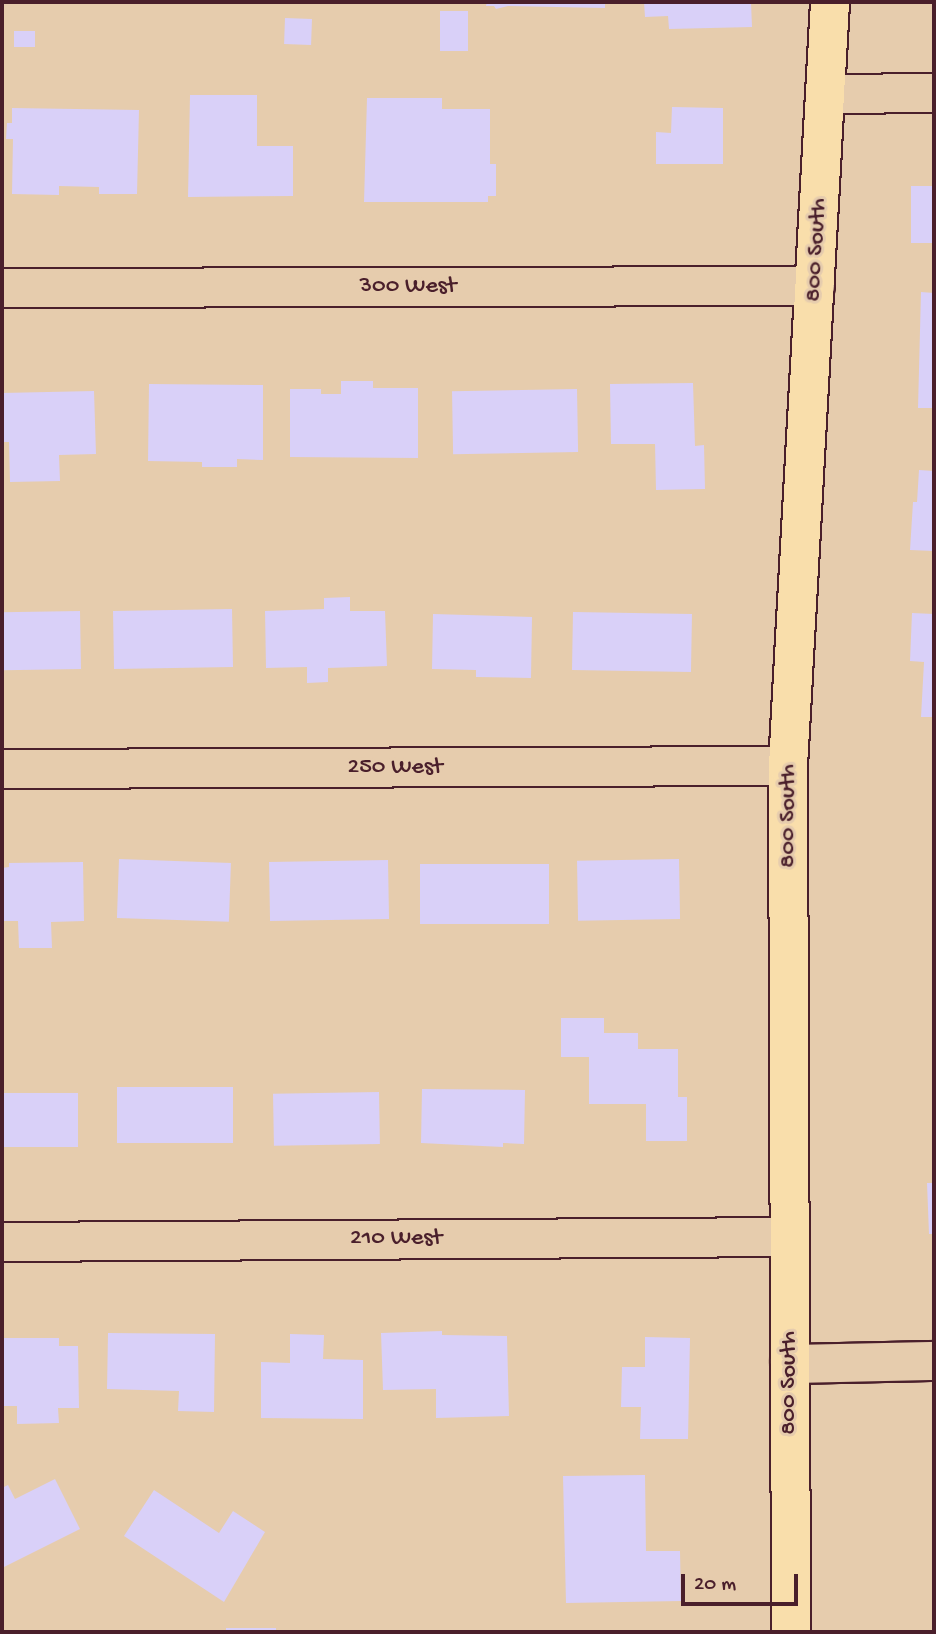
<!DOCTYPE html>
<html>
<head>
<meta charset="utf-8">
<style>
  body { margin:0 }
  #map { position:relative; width:936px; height:1634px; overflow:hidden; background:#e6ccad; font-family:"Gochi Hand",sans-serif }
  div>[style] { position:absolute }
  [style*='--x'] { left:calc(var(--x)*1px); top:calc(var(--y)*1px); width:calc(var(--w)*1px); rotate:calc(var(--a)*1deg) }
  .building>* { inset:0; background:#d9d0f8; transform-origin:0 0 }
  .roads { filter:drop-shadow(2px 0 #4a1f2b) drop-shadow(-2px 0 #4a1f2b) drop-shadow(0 2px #4a1f2b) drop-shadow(0 -2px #4a1f2b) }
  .minor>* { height:38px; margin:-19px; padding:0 19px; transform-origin:19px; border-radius:19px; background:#e6ccad }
  .major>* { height:38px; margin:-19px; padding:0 19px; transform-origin:19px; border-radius:19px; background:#f9deab }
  span { translate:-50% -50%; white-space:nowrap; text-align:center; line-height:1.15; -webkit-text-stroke:6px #e6ccad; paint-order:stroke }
  .street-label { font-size:24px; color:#4a1f2b }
  .frame { position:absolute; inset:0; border:4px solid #4a1f2b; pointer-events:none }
  .scale { position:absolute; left:681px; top:1574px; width:117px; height:32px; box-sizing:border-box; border:4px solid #4a1f2b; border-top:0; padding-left:9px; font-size:21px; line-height:24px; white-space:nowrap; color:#4a1f2b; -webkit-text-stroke:5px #e6ccad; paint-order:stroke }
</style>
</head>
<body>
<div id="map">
  <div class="building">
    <i style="clip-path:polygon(487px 2px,605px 2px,605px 8px,508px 6px,496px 9px,494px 6px,486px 6px)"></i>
    <i style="clip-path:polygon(644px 2px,751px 2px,752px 27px,669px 29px,668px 16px,645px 17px)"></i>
    <i style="left:440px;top:11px;width:28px;height:40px"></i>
    <i style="left:285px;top:18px;width:27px;height:26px;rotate:2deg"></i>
    <i style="left:14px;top:31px;width:21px;height:16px"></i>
    <i style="clip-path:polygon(190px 95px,257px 95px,257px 146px,293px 146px,293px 196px,188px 197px)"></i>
    <i style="clip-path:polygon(367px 98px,442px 98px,442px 109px,490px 109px,490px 164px,496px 164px,496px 196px,488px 196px,488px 202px,364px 202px)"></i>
    <i style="clip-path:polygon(672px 107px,723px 108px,723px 164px,656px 164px,656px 132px,671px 133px)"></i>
    <i style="clip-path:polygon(12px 108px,139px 110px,137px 194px,99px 194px,99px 187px,59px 186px,59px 195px,12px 194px,13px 139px,6px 139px,7px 123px,12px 123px)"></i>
    <i style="left:934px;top:186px;width:57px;height:23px;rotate:90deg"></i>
    <i style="clip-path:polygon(921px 292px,934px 293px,934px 408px,918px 408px)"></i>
    <i style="clip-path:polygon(341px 381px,373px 381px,373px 388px,418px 388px,418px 458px,290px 457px,290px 389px,321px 389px,321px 394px,341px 394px)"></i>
    <i style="clip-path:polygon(693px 383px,695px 446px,704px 445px,705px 489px,656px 490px,655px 444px,611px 444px,610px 384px)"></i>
    <i style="clip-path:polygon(149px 384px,263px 385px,263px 460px,237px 459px,237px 467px,202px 467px,202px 462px,148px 461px)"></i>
    <i style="left:577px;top:389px;width:63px;height:125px;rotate:89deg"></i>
    <i style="clip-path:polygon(94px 391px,96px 454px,59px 455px,60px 481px,10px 482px,9px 442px,2px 442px,2px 393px)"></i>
    <i style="clip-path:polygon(919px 470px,934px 471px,934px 551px,910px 550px,913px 502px,917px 502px)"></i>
    <i style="clip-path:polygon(350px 597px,350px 611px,385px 611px,387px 666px,328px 668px,328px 682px,307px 683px,307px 667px,266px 668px,265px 611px,324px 609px,324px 598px)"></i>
    <i style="left:232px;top:609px;width:58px;height:119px;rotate:89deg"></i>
    <i style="left:80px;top:611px;width:58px;height:78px;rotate:89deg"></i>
    <i style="left:573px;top:612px;width:119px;height:58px;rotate:1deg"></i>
    <i style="clip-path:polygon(912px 613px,934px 614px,934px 717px,921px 717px,924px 662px,910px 661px)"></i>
    <i style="clip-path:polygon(433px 614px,532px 617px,531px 678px,476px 677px,476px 670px,432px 669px)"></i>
    <i style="left:119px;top:859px;width:112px;height:59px;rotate:2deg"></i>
    <i style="left:679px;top:859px;width:60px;height:102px;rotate:89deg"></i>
    <i style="left:388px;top:860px;width:59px;height:119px;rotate:89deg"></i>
    <i style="clip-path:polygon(83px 862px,84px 921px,51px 922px,52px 948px,19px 948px,18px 921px,2px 921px,2px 868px,9px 867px,9px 863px)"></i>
    <i style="left:549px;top:864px;width:60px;height:129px;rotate:90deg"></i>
    <i style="clip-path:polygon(561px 1018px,604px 1018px,604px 1033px,638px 1033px,638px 1049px,678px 1049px,678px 1097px,687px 1097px,687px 1141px,646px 1141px,646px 1104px,589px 1104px,589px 1057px,561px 1057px)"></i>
    <i style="left:233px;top:1087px;width:56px;height:116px;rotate:90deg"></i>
    <i style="clip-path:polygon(422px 1089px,525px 1090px,524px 1144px,503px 1143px,503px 1147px,421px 1143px)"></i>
    <i style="left:379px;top:1092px;width:52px;height:106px;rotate:89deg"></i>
    <i style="left:2px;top:1093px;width:76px;height:54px"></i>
    <i style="clip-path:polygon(927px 1183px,934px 1183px,934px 1234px,929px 1234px)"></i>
    <i style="clip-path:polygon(442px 1331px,442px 1335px,507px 1336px,509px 1416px,436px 1418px,436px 1389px,383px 1390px,381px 1333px)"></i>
    <i style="clip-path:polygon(108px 1333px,215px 1334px,214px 1412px,178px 1411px,179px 1391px,107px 1389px)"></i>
    <i style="clip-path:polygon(290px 1334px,324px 1335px,323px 1359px,363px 1360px,363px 1419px,261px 1418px,261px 1362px,290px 1363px)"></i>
    <i style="clip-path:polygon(645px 1337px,690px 1338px,688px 1439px,640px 1439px,641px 1407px,621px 1407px,622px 1367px,645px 1367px)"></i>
    <i style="clip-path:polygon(2px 1338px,59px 1338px,59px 1346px,78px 1346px,79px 1408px,58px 1408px,59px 1423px,17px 1424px,17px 1406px,2px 1406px)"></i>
    <i style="clip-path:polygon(645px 1475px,646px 1551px,680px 1551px,681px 1601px,566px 1603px,563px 1476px)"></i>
    <i style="clip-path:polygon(55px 1479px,80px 1529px,2px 1568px,2px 1488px,8px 1485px,15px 1499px)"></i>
    <i style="clip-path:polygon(154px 1490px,219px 1533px,233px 1511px,265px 1532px,224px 1602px,124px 1536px)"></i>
    <i style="left:226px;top:1628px;width:50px;height:4px"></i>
  </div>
  <div class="roads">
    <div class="minor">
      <i style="--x:827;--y:94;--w:107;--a:-0.5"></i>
      <i style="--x:2;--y:288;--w:813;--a:-0.14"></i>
      <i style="--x:2;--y:769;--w:786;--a:-0.22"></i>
      <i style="--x:2;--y:1242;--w:788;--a:-0.36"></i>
      <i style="--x:790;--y:1364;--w:144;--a:-1.2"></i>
    </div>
    <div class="major">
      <i style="--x:791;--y:1632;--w:866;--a:-90.2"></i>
      <i style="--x:788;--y:766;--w:765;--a:-86.85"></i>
    </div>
  </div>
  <div class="street-label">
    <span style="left:817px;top:250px;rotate:-87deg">800 South</span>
    <span style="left:408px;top:287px">300 West</span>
    <span style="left:395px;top:768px">250 West</span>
    <span style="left:789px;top:816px;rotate:-90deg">800 South</span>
    <span style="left:396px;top:1239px">210 West</span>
    <span style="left:790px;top:1383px;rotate:-90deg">800 South</span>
  </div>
  <div class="frame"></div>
  <div class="scale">20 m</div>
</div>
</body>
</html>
